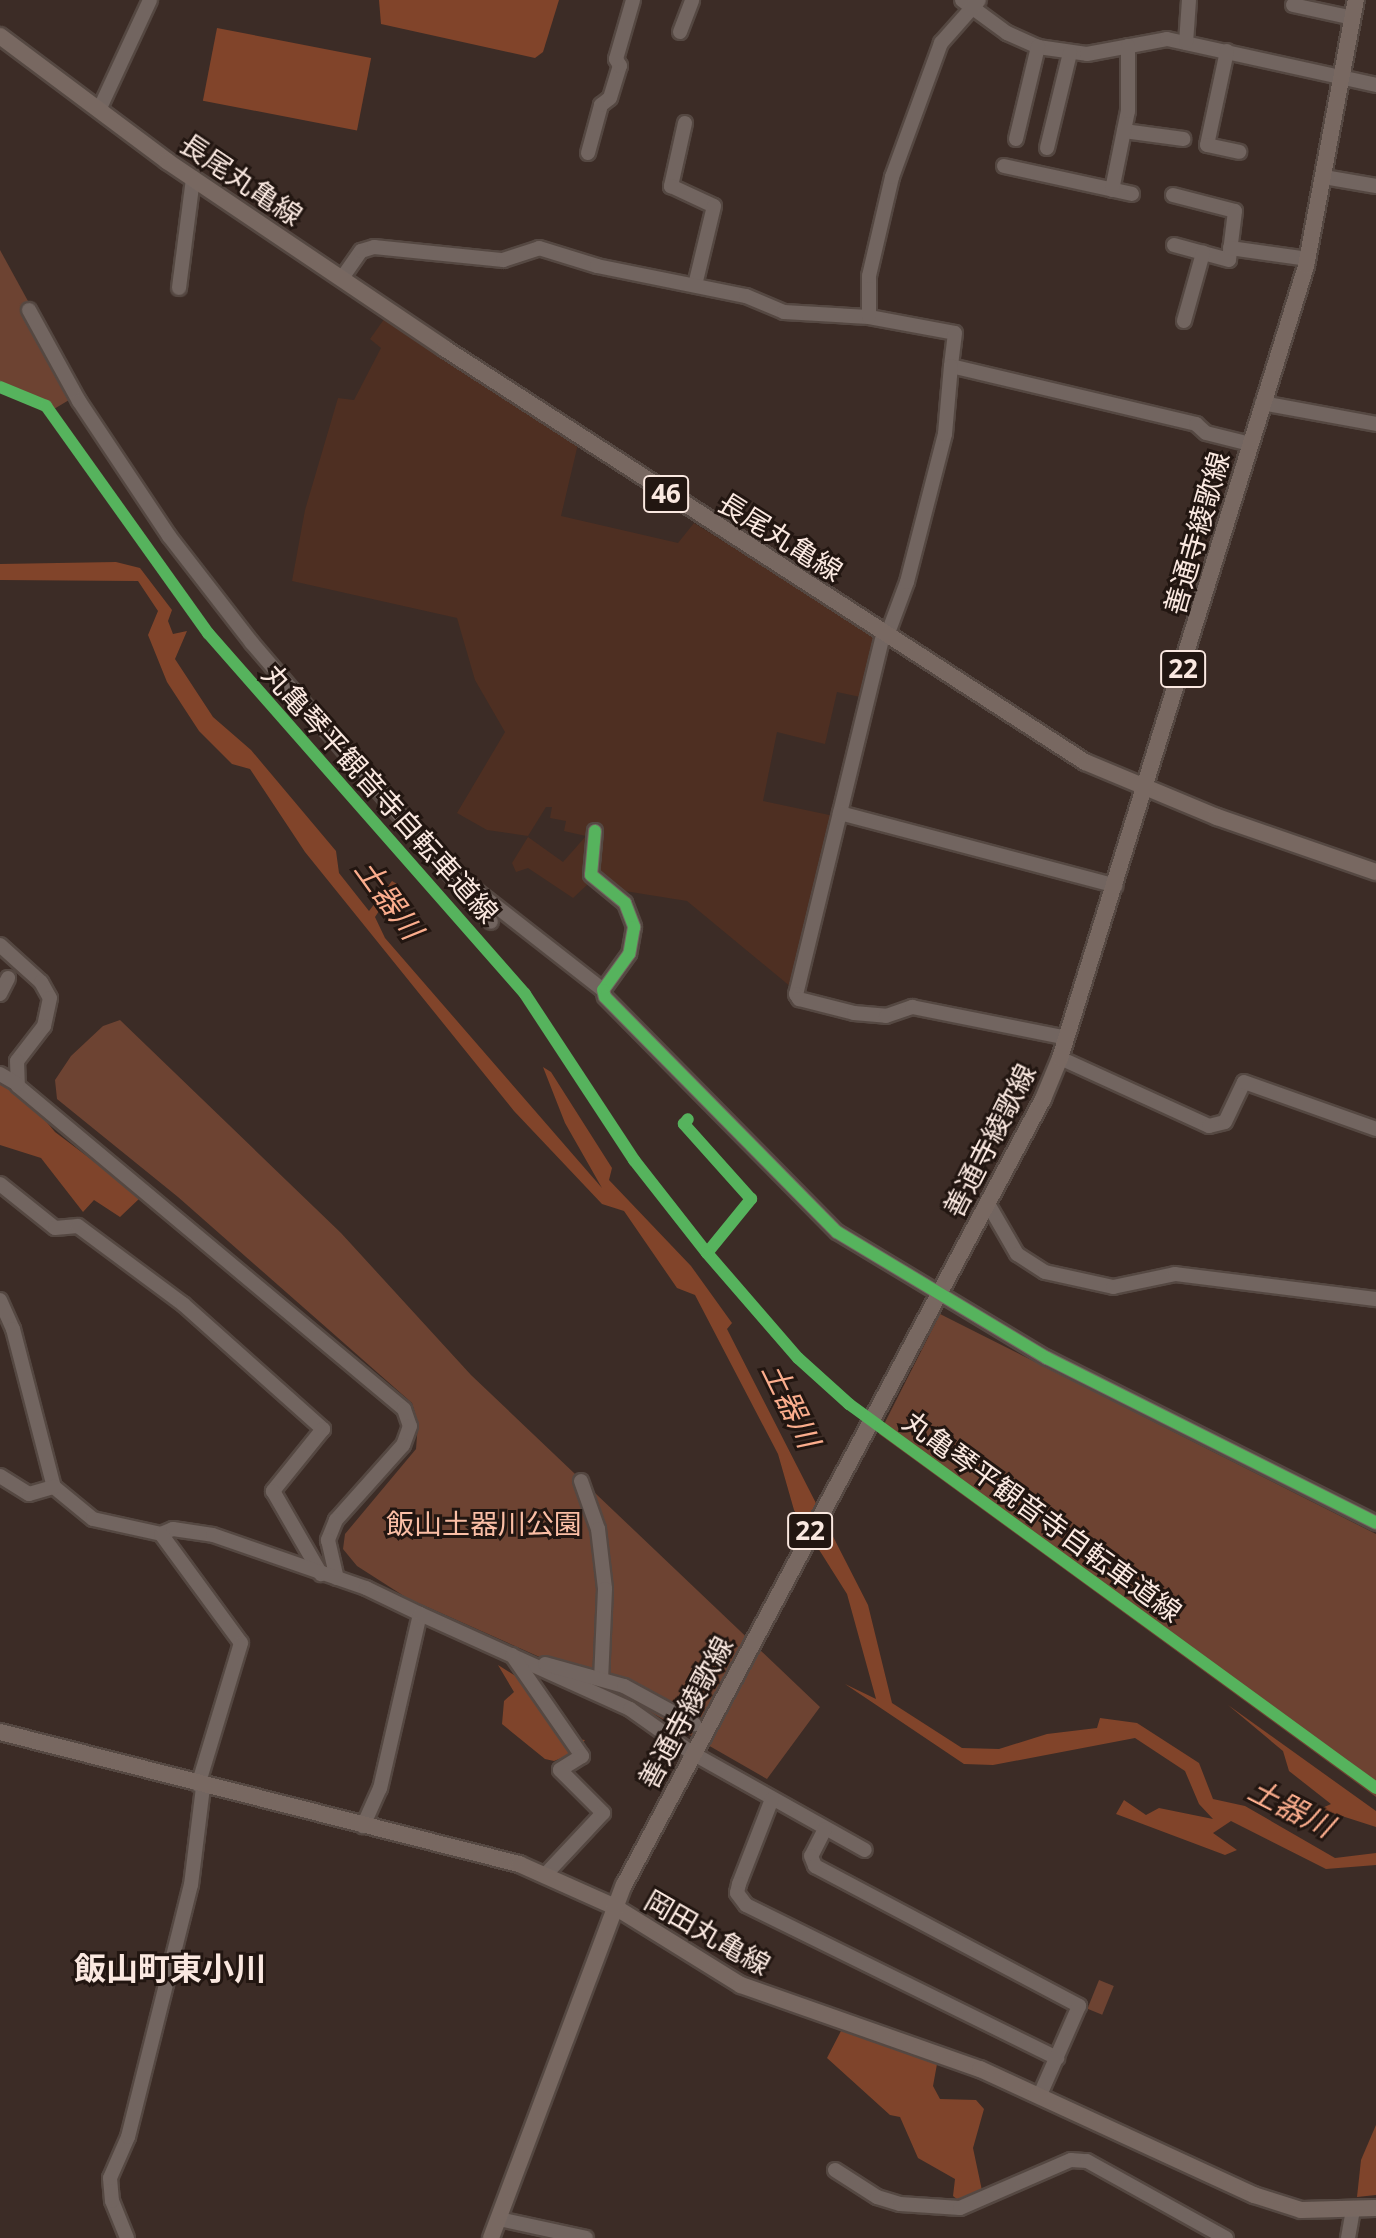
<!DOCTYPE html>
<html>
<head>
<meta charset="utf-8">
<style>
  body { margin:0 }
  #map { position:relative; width:1376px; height:2238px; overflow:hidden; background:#3c2c26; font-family:"Noto Sans","Noto Sans JP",sans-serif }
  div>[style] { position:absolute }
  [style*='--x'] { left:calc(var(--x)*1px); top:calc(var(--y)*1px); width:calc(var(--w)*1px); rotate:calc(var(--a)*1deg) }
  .built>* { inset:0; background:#4e2f22 }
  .green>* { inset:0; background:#6d4332; transform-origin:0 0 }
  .forest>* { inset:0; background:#7f442b }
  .water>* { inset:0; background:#81442a; transform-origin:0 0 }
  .roads { filter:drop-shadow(2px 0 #554842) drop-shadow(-2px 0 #554842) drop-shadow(0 2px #554842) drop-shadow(0 -2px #554842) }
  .minor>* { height:14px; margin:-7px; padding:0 7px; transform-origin:7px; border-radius:7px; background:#726560 }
  .major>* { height:16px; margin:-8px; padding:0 8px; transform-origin:8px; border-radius:8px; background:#786861 }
  .cycleway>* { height:12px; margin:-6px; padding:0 6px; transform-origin:6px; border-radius:6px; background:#56b35d }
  span { translate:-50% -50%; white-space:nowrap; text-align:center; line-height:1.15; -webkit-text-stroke:6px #221611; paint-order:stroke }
  .shield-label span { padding:2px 6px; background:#221611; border:2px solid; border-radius:6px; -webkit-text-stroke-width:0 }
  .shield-label { font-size:26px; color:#fae8e0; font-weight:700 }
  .street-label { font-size:28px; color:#fae8e0 }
  .park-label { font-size:28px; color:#fbbfa6 }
  .water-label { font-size:30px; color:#fbad8d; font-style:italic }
  .quarter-label { font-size:32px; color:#fae8e0; font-weight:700 }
</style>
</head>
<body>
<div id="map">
  <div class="built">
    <i style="clip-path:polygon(387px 315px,578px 444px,561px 516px,678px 543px,694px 523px,870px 632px,878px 642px,865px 698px,837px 692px,825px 744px,777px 732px,763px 801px,834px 816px,791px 987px,687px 901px,587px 885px,573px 898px,528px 868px,516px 872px,512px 863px,528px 837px,563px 862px,586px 836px,564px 831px,566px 821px,550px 818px,552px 807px,546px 807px,528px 836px,487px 830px,457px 813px,505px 732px,475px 680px,457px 618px,292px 581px,305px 510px,338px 398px,354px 400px,381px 348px,370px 339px)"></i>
  </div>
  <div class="green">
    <i style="clip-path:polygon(0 250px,79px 394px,49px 412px,0 391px)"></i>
    <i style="clip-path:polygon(120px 1020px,341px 1233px,471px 1375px,820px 1707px,767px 1779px,605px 1686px,407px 1598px,357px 1566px,343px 1549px,345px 1534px,416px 1449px,418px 1423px,412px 1403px,178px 1197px,57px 1099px,55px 1080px,71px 1056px,103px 1026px)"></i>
    <i style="clip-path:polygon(940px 1314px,1376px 1534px,1376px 1797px,879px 1434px)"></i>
    <i style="left:1099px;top:1980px;width:16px;height:31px;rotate:22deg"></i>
  </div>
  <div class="forest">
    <i style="clip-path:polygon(0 1081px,28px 1100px,55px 1132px,141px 1197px,120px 1217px,94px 1200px,83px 1212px,41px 1158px,0 1145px)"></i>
    <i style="clip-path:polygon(498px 1665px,527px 1683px,568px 1738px,585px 1740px,574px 1753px,554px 1761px,545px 1759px,502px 1724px,504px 1701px,514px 1692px)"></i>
    <i style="clip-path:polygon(842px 2029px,937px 2064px,933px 2086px,940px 2099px,976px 2100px,984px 2109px,973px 2148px,984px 2200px,964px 2205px,953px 2196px,955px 2179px,918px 2158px,900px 2117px,890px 2115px,827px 2058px)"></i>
    <i style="clip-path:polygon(1376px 2125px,1376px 2195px,1357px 2197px,1361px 2160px)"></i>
  </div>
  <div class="water">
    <i style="clip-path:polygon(379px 0,559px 0,543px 52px,535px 58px,381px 24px)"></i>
    <i style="left:217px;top:28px;width:157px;height:74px;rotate:11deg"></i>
    <i style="clip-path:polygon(116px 562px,140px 568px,172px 610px,168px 621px,173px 634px,187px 631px,175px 659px,213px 717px,251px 750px,336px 851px,339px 873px,369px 911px,392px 881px,397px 884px,375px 917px,385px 938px,602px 1188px,565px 1123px,543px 1067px,551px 1072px,612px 1168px,609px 1180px,691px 1266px,732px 1323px,727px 1329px,868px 1605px,892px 1703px,962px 1748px,999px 1749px,1047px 1734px,1097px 1728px,1100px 1718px,1137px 1723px,1199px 1763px,1213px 1799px,1245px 1806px,1335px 1858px,1376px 1853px,1376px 1865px,1326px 1869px,1231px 1821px,1213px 1833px,1237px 1850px,1225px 1855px,1116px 1814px,1124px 1800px,1146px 1815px,1159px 1808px,1213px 1819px,1199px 1804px,1185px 1771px,1135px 1738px,993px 1765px,964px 1764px,845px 1684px,876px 1699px,847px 1594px,794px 1510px,778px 1454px,695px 1295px,677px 1288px,624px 1211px,602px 1204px,514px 1111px,305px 852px,250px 769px,232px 764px,199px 731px,167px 682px,148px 635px,158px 611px,138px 581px,0 580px,0 564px)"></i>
    <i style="clip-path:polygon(1228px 1705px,1376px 1811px,1376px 1827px,1320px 1809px,1331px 1804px,1289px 1771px,1283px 1751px)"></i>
  </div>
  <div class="roads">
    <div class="minor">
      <i style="--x:962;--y:0;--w:56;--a:36.3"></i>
      <i style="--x:1007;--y:33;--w:34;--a:24"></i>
      <i style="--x:1038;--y:47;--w:49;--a:8.1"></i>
      <i style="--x:1087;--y:54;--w:81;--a:-10.6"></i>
      <i style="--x:1167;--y:39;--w:214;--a:12.4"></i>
      <i style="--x:1293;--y:5;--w:61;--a:12.2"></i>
      <i style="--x:680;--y:32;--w:34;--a:-69"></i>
      <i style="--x:1186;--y:43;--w:43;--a:-86"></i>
      <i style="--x:1227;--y:51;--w:96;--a:102"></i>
      <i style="--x:1207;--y:145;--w:33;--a:12"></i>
      <i style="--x:99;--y:110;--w:121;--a:-65.1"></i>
      <i style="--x:685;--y:123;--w:65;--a:102.5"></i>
      <i style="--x:671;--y:186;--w:47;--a:24.9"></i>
      <i style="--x:714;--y:206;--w:81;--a:103.5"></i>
      <i style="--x:1124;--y:131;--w:60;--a:7.7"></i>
      <i style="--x:1016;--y:139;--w:95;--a:-76.6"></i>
      <i style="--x:1047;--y:148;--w:98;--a:-76.4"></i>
      <i style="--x:588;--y:153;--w:50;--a:-74.8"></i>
      <i style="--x:601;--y:105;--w:11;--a:-38"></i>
      <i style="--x:610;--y:98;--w:34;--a:-73"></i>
      <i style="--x:620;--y:66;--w:8;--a:-120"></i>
      <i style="--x:616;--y:59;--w:61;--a:-73.9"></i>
      <i style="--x:1004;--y:166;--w:131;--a:12.3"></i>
      <i style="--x:1324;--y:177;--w:53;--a:9.8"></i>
      <i style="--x:1112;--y:190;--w:81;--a:-78.6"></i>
      <i style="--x:1128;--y:111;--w:65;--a:-90"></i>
      <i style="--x:1173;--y:195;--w:64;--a:14.5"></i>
      <i style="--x:1235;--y:211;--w:49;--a:97"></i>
      <i style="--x:1229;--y:260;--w:57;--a:-164.7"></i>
      <i style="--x:1230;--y:248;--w:79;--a:8"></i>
      <i style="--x:342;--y:278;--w:33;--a:-55"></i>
      <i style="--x:361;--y:251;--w:14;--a:-17"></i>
      <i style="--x:374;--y:247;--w:130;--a:5.8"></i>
      <i style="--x:503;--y:260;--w:38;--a:-18"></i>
      <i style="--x:539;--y:248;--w:61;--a:17.2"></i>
      <i style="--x:597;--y:266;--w:152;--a:11.4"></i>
      <i style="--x:746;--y:296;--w:41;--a:22.8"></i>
      <i style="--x:784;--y:312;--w:85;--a:3.4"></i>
      <i style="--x:869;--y:317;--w:87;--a:10.5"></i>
      <i style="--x:955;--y:333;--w:33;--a:97"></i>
      <i style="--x:951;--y:366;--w:252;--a:13.3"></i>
      <i style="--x:1196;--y:424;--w:13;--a:42"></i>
      <i style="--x:1206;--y:433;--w:45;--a:14"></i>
      <i style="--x:179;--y:288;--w:111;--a:-82.7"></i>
      <i style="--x:29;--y:310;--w:104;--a:61.2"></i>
      <i style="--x:79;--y:401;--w:162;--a:56.3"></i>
      <i style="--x:169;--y:536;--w:135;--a:52.2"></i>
      <i style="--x:252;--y:643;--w:367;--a:49.4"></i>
      <i style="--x:869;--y:317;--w:41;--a:-90"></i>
      <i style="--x:869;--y:276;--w:102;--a:-76.9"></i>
      <i style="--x:892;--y:177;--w:143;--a:-69.9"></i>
      <i style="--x:941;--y:43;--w:57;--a:-48.5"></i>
      <i style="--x:1184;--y:321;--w:71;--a:-74.4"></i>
      <i style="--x:1262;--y:403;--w:116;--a:10.4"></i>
      <i style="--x:884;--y:631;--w:374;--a:103.6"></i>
      <i style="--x:796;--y:994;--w:6;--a:59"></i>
      <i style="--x:799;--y:999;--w:57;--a:14.3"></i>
      <i style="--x:854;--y:1013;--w:32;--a:5"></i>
      <i style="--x:886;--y:1016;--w:28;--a:-19"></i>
      <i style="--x:912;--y:1007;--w:158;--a:11.3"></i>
      <i style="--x:888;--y:633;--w:54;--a:-69.6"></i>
      <i style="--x:907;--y:582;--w:153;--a:-75.6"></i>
      <i style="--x:945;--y:434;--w:68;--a:-85"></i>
      <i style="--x:840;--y:813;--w:285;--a:14.8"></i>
      <i style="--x:595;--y:831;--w:44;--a:95.2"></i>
      <i style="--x:591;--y:875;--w:44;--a:39.5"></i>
      <i style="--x:625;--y:903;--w:26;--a:69"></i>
      <i style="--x:634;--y:927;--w:27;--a:100"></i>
      <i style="--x:629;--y:954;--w:44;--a:125.8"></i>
      <i style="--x:603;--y:990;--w:7;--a:74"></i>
      <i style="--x:605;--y:997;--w:330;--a:45.4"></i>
      <i style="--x:837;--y:1232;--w:245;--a:31"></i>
      <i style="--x:1047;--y:1358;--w:368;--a:26.6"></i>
      <i style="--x:464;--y:881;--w:177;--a:38.1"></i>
      <i style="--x:0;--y:945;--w:55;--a:42.1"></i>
      <i style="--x:41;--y:982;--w:18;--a:61"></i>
      <i style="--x:50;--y:998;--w:29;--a:102"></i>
      <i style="--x:44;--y:1026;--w:44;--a:127.6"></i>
      <i style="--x:17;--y:1061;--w:25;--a:88"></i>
      <i style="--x:18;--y:1086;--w:503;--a:39.92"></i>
      <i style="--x:404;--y:1409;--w:18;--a:71"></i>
      <i style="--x:410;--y:1426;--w:20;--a:110"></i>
      <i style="--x:403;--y:1445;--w:101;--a:131.8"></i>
      <i style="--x:336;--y:1520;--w:22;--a:112"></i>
      <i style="--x:328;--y:1540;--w:39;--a:77"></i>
      <i style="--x:0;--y:994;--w:18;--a:-63"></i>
      <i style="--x:1060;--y:1058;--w:164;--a:24.5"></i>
      <i style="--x:1209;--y:1126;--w:16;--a:-14"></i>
      <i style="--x:1225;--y:1122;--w:44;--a:-64.6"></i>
      <i style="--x:1244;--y:1082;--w:140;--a:19.6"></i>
      <i style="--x:0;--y:1074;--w:20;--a:30"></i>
      <i style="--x:0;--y:1184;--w:70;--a:38.7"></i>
      <i style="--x:55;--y:1228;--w:23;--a:-5"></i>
      <i style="--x:78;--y:1226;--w:131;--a:36.6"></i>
      <i style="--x:183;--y:1304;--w:188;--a:41.8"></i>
      <i style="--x:323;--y:1429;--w:80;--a:128.9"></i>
      <i style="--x:273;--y:1491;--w:96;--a:60"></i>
      <i style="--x:987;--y:1202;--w:60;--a:60"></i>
      <i style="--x:1017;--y:1254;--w:33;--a:33"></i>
      <i style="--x:1045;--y:1272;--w:70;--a:12.4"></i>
      <i style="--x:1113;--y:1287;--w:63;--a:-11.8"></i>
      <i style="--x:1175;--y:1274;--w:203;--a:7.1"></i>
      <i style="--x:0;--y:1300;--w:32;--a:66"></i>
      <i style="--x:13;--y:1329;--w:163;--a:75.5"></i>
      <i style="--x:54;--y:1487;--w:50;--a:39.4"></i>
      <i style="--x:93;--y:1519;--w:70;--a:12.4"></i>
      <i style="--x:161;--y:1534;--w:13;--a:-23"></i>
      <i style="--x:173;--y:1529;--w:40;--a:8.5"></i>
      <i style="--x:213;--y:1535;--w:162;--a:19.1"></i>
      <i style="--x:366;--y:1588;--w:60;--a:25.7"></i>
      <i style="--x:420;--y:1614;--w:179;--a:102.9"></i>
      <i style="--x:380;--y:1788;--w:42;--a:114.1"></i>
      <i style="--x:0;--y:1476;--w:34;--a:32"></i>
      <i style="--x:29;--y:1494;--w:26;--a:-16"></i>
      <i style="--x:581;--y:1481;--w:51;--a:70.5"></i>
      <i style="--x:598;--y:1529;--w:60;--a:83.3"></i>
      <i style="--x:605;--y:1589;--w:90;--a:92.5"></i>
      <i style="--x:161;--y:1534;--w:135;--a:53.7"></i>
      <i style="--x:241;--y:1643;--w:148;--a:106.8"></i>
      <i style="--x:420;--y:1614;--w:230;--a:24.3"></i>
      <i style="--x:630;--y:1709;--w:76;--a:35.4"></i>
      <i style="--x:692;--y:1753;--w:198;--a:29.3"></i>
      <i style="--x:512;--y:1655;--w:123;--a:55.3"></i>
      <i style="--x:582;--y:1756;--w:26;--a:148"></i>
      <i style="--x:560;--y:1770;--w:61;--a:45"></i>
      <i style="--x:603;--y:1813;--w:83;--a:133.1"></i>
      <i style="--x:545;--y:1664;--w:82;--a:15.6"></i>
      <i style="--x:624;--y:1686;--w:80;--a:28.5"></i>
      <i style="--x:772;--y:1799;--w:91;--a:111.2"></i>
      <i style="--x:739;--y:1884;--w:9;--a:103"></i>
      <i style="--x:737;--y:1893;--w:15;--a:53"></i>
      <i style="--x:746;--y:1905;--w:347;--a:26.2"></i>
      <i style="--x:825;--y:1829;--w:30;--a:117"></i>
      <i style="--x:811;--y:1856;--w:11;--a:68"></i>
      <i style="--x:815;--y:1866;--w:299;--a:27.9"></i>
      <i style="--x:1079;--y:2006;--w:97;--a:113.7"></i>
      <i style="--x:835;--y:2170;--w:50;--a:32.7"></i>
      <i style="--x:877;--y:2197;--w:24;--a:17"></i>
      <i style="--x:900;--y:2204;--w:60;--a:3.8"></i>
      <i style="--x:960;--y:2208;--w:121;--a:-23.4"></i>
      <i style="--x:1071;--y:2160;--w:16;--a:4"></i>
      <i style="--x:1087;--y:2161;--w:159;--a:29"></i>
      <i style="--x:499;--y:2219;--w:89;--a:12.3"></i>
      <i style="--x:127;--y:2238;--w:40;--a:-112"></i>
      <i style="--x:112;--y:2201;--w:23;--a:-95"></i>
      <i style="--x:110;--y:2178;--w:45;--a:-66.3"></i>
      <i style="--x:128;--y:2137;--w:260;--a:-76"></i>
      <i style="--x:191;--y:1885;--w:99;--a:-83"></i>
      <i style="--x:1348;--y:2238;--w:29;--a:-80"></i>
    </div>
    <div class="major">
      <i style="--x:0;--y:36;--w:209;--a:36.8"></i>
      <i style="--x:167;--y:161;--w:334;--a:34"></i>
      <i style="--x:444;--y:348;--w:763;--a:32.86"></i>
      <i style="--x:1085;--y:762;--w:143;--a:22.6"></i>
      <i style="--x:1217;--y:817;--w:168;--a:19.1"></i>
      <i style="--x:0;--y:1732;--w:536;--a:14.27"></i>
      <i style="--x:519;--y:1864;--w:105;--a:24.1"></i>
      <i style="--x:615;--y:1907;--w:148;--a:31.8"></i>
      <i style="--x:741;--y:1985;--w:253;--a:19.4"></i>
      <i style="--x:980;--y:2069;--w:302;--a:24.7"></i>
      <i style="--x:1254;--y:2195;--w:49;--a:17.7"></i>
      <i style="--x:1301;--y:2210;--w:75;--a:-1.5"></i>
      <i style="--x:491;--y:2238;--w:377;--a:-69.4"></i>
      <i style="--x:624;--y:1885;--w:891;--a:-61.94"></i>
      <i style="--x:1043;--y:1099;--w:44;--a:-67.5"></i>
      <i style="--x:1060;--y:1058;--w:829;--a:-72.74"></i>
      <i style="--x:1306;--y:266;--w:271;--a:-79.4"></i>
    </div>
  </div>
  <div class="cycleway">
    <i style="--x:0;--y:387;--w:50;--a:22.4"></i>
    <i style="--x:46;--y:406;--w:279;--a:54.5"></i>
    <i style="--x:208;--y:633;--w:480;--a:48.7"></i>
    <i style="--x:525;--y:994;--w:199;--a:56.7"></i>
    <i style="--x:634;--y:1160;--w:118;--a:51.9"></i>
    <i style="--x:707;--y:1253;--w:70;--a:-50.8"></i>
    <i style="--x:751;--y:1199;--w:101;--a:-131.8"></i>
    <i style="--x:684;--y:1124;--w:6;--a:-51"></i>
    <i style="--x:595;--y:831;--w:44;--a:95.2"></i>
    <i style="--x:591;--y:875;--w:44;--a:39.5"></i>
    <i style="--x:625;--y:903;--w:26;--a:69"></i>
    <i style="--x:634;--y:927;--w:27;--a:100"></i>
    <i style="--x:629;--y:954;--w:44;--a:125.8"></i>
    <i style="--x:603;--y:990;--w:7;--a:74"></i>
    <i style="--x:605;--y:997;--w:330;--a:45.4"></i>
    <i style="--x:837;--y:1232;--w:245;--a:31"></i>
    <i style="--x:1047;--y:1358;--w:368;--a:26.6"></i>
    <i style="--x:707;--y:1253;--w:139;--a:49.1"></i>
    <i style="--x:798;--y:1358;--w:69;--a:42"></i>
    <i style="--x:849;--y:1404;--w:652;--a:36.08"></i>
  </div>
  <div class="shield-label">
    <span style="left:666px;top:494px">46</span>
    <span style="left:1183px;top:669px">22</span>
    <span style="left:810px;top:1531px">22</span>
  </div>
  <div class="street-label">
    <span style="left:242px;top:179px;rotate:34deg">長尾丸亀線</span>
    <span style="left:1196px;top:533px;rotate:-74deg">善通寺綾歌線</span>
    <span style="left:781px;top:536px;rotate:32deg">長尾丸亀線</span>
    <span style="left:381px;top:793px;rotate:48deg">丸亀琴平観音寺自転車道線</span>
    <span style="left:989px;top:1140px;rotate:-63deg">善通寺綾歌線</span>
    <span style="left:1043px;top:1516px;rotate:36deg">丸亀琴平観音寺自転車道線</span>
    <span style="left:685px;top:1712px;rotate:-62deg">善通寺綾歌線</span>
    <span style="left:708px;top:1932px;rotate:30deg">岡田丸亀線</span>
  </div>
  <div class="park-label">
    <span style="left:484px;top:1523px">飯山土器川公園</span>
  </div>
  <div class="water-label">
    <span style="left:389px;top:899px;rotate:54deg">土器川</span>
    <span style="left:791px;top:1405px;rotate:64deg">土器川</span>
    <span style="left:1291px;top:1808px;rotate:27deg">土器川</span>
  </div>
  <div class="quarter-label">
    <span style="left:170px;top:1968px">飯山町東小川</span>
  </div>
</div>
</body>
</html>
